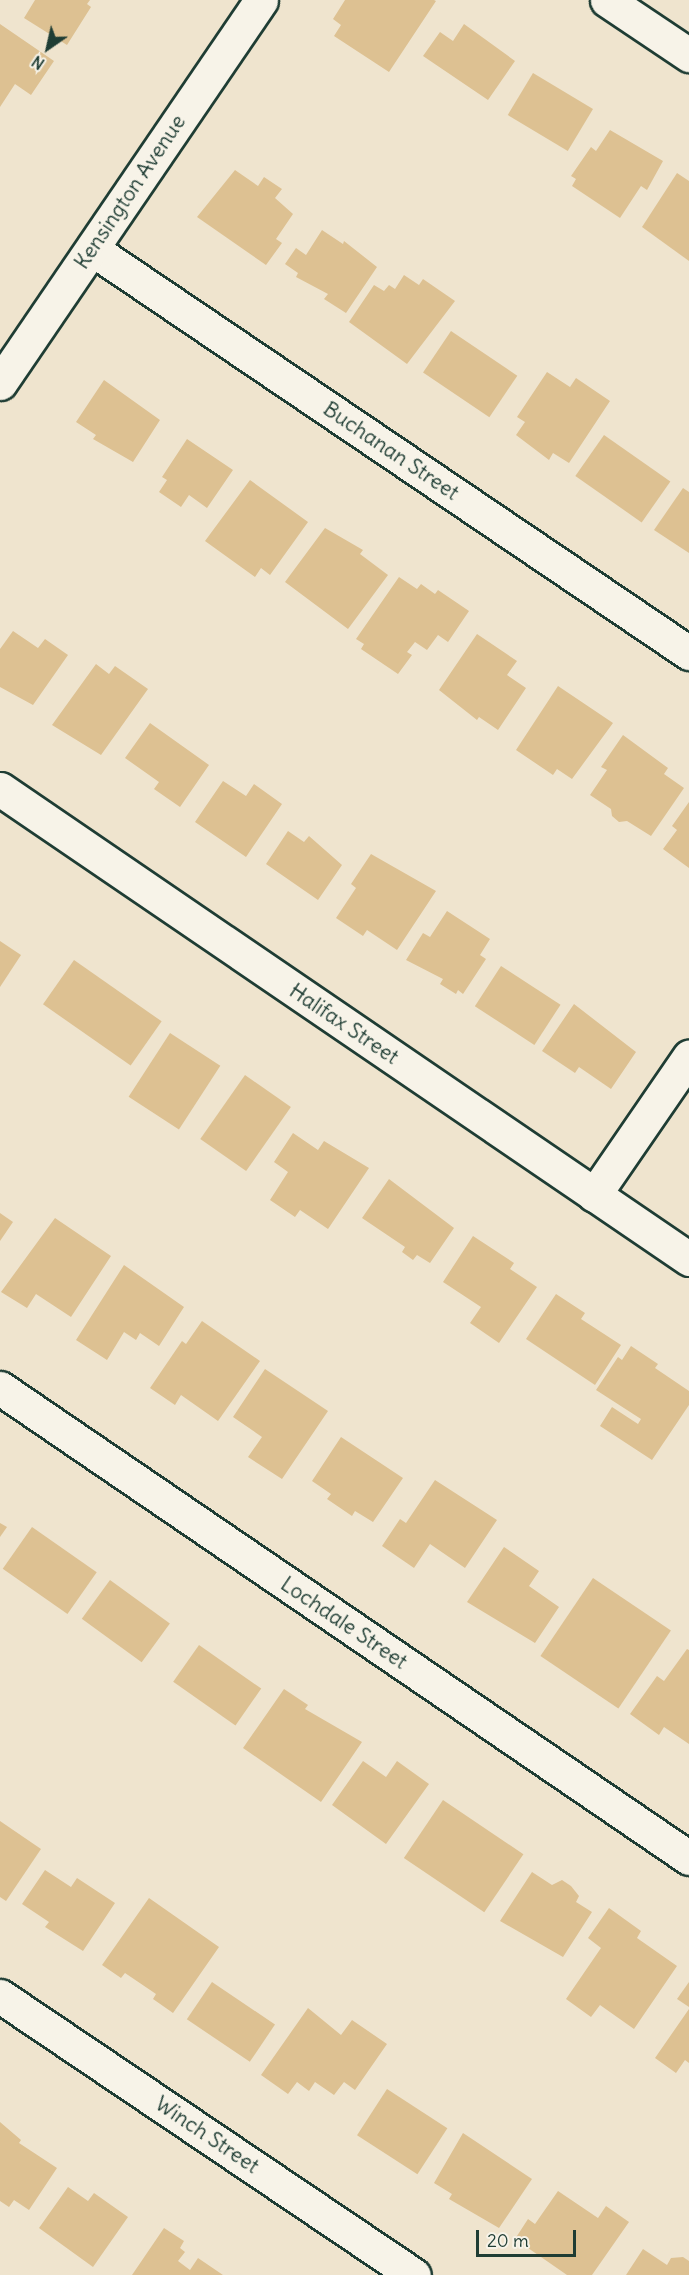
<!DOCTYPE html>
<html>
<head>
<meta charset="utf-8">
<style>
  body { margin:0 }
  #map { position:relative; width:689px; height:2275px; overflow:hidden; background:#efe4ce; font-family:Delius,sans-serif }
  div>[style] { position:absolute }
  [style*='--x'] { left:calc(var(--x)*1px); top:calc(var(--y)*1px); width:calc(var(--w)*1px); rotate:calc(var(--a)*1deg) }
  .building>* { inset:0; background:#ddc192; transform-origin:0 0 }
  .roads { filter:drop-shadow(2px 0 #1f3d34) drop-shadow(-2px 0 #1f3d34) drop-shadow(0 2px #1f3d34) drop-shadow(0 -2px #1f3d34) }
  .street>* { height:33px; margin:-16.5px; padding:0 16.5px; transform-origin:16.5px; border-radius:16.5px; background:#f7f3e8 }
  .secondary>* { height:33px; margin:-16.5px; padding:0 16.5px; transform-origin:16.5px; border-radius:16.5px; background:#f7f3e8 }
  span { translate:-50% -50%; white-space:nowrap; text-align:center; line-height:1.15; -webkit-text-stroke:6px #f7f3e8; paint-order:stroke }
  .street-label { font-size:21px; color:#1f3d34 }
  .north { position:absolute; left:18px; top:18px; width:60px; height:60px; -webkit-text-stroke:4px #f7f3e8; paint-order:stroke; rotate:214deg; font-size:16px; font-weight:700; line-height:24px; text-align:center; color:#1f3d34 }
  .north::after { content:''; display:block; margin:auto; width:21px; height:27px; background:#1f3d34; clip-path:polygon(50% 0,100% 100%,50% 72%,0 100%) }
  .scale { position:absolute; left:476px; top:2230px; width:100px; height:27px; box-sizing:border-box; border:3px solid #1f3d34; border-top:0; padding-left:8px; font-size:18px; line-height:21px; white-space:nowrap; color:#1f3d34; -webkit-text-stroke:4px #f7f3e8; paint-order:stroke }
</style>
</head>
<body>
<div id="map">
  <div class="building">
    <i style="clip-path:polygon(35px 0,90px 0,87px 4px,91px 7px,67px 45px,24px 18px)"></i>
    <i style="clip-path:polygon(345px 0,434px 0,436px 1px,389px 72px,334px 36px,341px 25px,333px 19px)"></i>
    <i style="clip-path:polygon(0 24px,54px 61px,31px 95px,15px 84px,0 107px)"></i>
    <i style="clip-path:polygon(464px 24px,515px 61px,488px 100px,423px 56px,440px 32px,453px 41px)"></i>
    <i style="left:533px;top:73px;width:70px;height:49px;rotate:31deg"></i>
    <i style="clip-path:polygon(610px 130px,663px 161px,647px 190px,641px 186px,620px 218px,572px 186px,576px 179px,571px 176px,591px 147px,596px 151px)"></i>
    <i style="clip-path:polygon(235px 170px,258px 186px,264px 177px,282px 189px,275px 198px,293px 214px,276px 239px,282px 243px,266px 265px,197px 217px)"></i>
    <i style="clip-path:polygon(677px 173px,689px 181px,689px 261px,642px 227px)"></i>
    <i style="clip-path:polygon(322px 230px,343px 244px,344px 241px,377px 267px,346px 313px,324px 299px,328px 294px,296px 277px,298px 273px,285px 264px,296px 248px,306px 255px)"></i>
    <i style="clip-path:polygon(404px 275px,419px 285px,423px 279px,455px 301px,407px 364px,349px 322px,374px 285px,384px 291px,389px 285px,395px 289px)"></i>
    <i style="left:451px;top:331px;width:80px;height:50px;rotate:34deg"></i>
    <i style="clip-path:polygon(547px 372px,570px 387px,576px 378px,610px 401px,569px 463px,553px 453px,549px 460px,516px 435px,525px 422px,517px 417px)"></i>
    <i style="clip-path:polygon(104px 380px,160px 420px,133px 462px,93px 439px,96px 435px,76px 422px)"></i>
    <i style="left:604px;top:435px;width:81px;height:50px;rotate:35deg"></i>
    <i style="clip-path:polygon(187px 439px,233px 470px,207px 508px,189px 495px,181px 507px,159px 492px,167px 480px,162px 477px)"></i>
    <i style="clip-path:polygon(250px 480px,308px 522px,270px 575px,261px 568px,255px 577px,205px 541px)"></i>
    <i style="clip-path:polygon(683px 488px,689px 492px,689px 553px,654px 530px)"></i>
    <i style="clip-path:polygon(325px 528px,363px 550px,360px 554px,388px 575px,348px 629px,285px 582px)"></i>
    <i style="clip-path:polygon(399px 577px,417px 589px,421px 584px,435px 594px,438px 590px,469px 611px,448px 642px,438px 635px,427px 650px,415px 642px,407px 652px,412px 655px,398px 674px,361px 649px,364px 644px,356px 639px)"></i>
    <i style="clip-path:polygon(13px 631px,38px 648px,45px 639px,68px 655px,33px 705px,0 687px,0 649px)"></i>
    <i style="clip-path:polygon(477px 634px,517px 661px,507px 675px,526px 688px,498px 730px,479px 717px,477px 720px,439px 690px)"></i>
    <i style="clip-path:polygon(96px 664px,109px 674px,115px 666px,148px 689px,101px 755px,52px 725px)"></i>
    <i style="clip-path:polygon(558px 686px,613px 723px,572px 779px,557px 769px,553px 775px,516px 750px)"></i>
    <i style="clip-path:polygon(150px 723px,209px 765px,180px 807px,154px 789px,159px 782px,125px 758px)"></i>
    <i style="clip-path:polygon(623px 735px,668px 768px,664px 774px,684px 788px,651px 836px,627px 821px,619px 822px,612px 816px,611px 809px,590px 795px,607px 770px,601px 767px)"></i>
    <i style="clip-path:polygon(223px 781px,246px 796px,254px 784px,282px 804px,246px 857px,195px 822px)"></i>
    <i style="clip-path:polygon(689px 802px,689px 868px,663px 849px,677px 830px,672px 826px)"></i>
    <i style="clip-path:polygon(288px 831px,304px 842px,309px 836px,342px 865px,318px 900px,266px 864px)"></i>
    <i style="clip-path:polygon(371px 854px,436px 891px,397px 950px,367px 930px,363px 936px,336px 918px,356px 888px,351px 884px)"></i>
    <i style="clip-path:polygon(447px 911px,490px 939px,480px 955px,486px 959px,463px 994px,458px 990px,456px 994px,440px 984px,443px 979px,406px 960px,423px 933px,430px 937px)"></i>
    <i style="clip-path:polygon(0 941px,21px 955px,0 987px)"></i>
    <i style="left:74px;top:960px;width:107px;height:54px;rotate:35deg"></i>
    <i style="left:501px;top:966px;width:71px;height:48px;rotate:33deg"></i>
    <i style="clip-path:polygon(574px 1004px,636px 1052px,611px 1089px,579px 1067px,575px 1073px,542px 1051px)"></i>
    <i style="left:170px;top:1033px;width:60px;height:76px;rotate:33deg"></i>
    <i style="left:245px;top:1075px;width:56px;height:78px;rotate:35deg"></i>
    <i style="clip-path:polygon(293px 1133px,318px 1150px,324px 1141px,369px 1168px,328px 1229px,300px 1210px,295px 1217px,270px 1200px,288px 1172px,274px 1162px)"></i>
    <i style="clip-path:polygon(389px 1179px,454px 1228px,430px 1263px,417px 1255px,413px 1260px,402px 1252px,405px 1247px,362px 1218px)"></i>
    <i style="clip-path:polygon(0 1213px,13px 1222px,0 1241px)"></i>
    <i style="clip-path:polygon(55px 1218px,111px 1256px,71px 1317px,36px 1294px,27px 1308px,1px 1292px)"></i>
    <i style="clip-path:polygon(473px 1236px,514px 1263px,510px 1269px,537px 1287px,499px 1343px,470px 1323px,481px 1307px,443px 1282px)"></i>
    <i style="clip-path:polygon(124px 1265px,184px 1307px,159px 1346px,140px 1333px,136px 1340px,124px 1332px,107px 1360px,76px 1340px)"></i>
    <i style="clip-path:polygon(556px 1294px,585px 1313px,581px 1319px,621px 1345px,595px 1385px,526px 1339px)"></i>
    <i style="clip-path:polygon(202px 1321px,260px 1361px,218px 1421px,181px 1395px,175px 1405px,150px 1388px,182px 1341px,186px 1344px)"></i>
    <i style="clip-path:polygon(631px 1346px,658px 1364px,655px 1368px,689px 1391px,689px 1405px,652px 1460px,600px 1426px,612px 1407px,638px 1424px,641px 1419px,596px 1390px,618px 1357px,622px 1360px)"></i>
    <i style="clip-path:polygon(265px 1369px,328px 1411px,282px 1479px,248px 1457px,262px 1437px,233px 1417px)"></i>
    <i style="clip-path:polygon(341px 1437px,403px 1478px,373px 1522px,355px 1511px,352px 1516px,327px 1499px,331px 1494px,312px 1481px)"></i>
    <i style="clip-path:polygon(435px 1480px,497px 1520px,465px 1568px,430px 1544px,414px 1568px,382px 1546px,400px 1519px,406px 1523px)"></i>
    <i style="clip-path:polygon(0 1523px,7px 1527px,0 1537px)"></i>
    <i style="left:32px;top:1527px;width:79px;height:51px;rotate:35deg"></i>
    <i style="clip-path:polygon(504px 1547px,539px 1571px,529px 1586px,559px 1607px,535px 1643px,467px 1602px)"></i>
    <i style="left:593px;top:1578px;width:94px;height:94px;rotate:34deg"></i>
    <i style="left:110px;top:1580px;width:74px;height:48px;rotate:36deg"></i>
    <i style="left:199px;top:1645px;width:76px;height:45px;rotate:35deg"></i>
    <i style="clip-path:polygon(687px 1649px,689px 1650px,689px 1744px,664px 1727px,659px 1735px,630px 1714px,657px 1676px,664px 1681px)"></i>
    <i style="clip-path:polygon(284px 1689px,308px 1705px,305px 1709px,362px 1742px,321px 1802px,243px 1748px)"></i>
    <i style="clip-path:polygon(363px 1761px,386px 1777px,397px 1761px,429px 1784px,386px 1844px,332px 1805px)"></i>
    <i style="left:443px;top:1800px;width:97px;height:70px;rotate:34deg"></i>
    <i style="clip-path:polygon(0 1821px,41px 1849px,6px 1901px,0 1897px)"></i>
    <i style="clip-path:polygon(45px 1870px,71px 1887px,77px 1878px,115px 1903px,83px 1951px,45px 1927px,49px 1922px,22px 1904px)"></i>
    <i style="clip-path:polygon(532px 1872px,552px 1885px,562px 1880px,571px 1886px,579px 1896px,576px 1902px,592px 1912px,563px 1957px,500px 1921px)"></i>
    <i style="clip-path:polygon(149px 1898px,219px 1947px,173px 2013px,153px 1999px,156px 1994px,125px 1973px,121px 1978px,102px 1965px)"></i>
    <i style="clip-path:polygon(609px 1908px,641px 1931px,637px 1938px,677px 1966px,634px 2029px,600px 2005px,591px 2017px,566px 1999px,601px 1948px,588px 1938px)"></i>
    <i style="left:212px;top:1982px;width:76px;height:45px;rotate:34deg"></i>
    <i style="clip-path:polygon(689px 1982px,689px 2007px,677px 1999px)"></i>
    <i style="clip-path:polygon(308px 2008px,341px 2035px,352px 2020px,387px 2044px,355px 2090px,344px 2082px,334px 2095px,315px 2082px,309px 2091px,297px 2082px,288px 2094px,261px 2075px)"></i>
    <i style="clip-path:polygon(689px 2009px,689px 2063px,685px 2060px,676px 2073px,655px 2058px)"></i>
    <i style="left:387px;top:2089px;width:72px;height:55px;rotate:33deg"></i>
    <i style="clip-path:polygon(0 2122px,21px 2140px,19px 2143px,57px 2168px,29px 2210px,14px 2200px,9px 2207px,0 2201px)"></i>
    <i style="clip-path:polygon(463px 2133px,532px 2179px,499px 2228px,449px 2199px,452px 2194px,434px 2183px)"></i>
    <i style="clip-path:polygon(68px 2187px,88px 2201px,94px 2193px,128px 2217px,93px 2267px,39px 2228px)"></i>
    <i style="clip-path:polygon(558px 2191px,598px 2218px,606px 2206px,629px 2222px,592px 2275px,567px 2275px,515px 2239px,528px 2219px,535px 2224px)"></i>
    <i style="clip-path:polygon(164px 2228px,184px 2241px,180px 2248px,185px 2252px,178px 2261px,190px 2270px,198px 2258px,223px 2275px,132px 2275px)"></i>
    <i style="clip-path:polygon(643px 2249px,667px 2265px,671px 2258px,683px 2257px,689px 2261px,689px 2275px,626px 2275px)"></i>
  </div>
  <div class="roads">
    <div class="street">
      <i style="--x:607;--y:0;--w:99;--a:33.9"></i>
      <i style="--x:92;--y:249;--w:721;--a:34.09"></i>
      <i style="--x:594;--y:1195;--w:168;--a:-55.5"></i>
      <i style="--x:0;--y:1388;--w:834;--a:34.3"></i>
      <i style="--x:0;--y:1996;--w:499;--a:34"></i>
    </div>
    <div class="secondary">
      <i style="--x:0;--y:383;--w:463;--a:-55.7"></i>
      <i style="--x:0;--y:789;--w:834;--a:34.3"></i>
    </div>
  </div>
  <div class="street-label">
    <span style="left:130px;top:192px;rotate:-56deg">Kensington Avenue</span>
    <span style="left:391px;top:451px;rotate:34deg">Buchanan Street</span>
    <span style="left:344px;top:1024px;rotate:34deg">Halifax Street</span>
    <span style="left:344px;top:1623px;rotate:34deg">Lochdale Street</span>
    <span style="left:207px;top:2135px;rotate:34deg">Winch Street</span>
  </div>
  <div class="north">N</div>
  <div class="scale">20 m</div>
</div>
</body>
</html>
